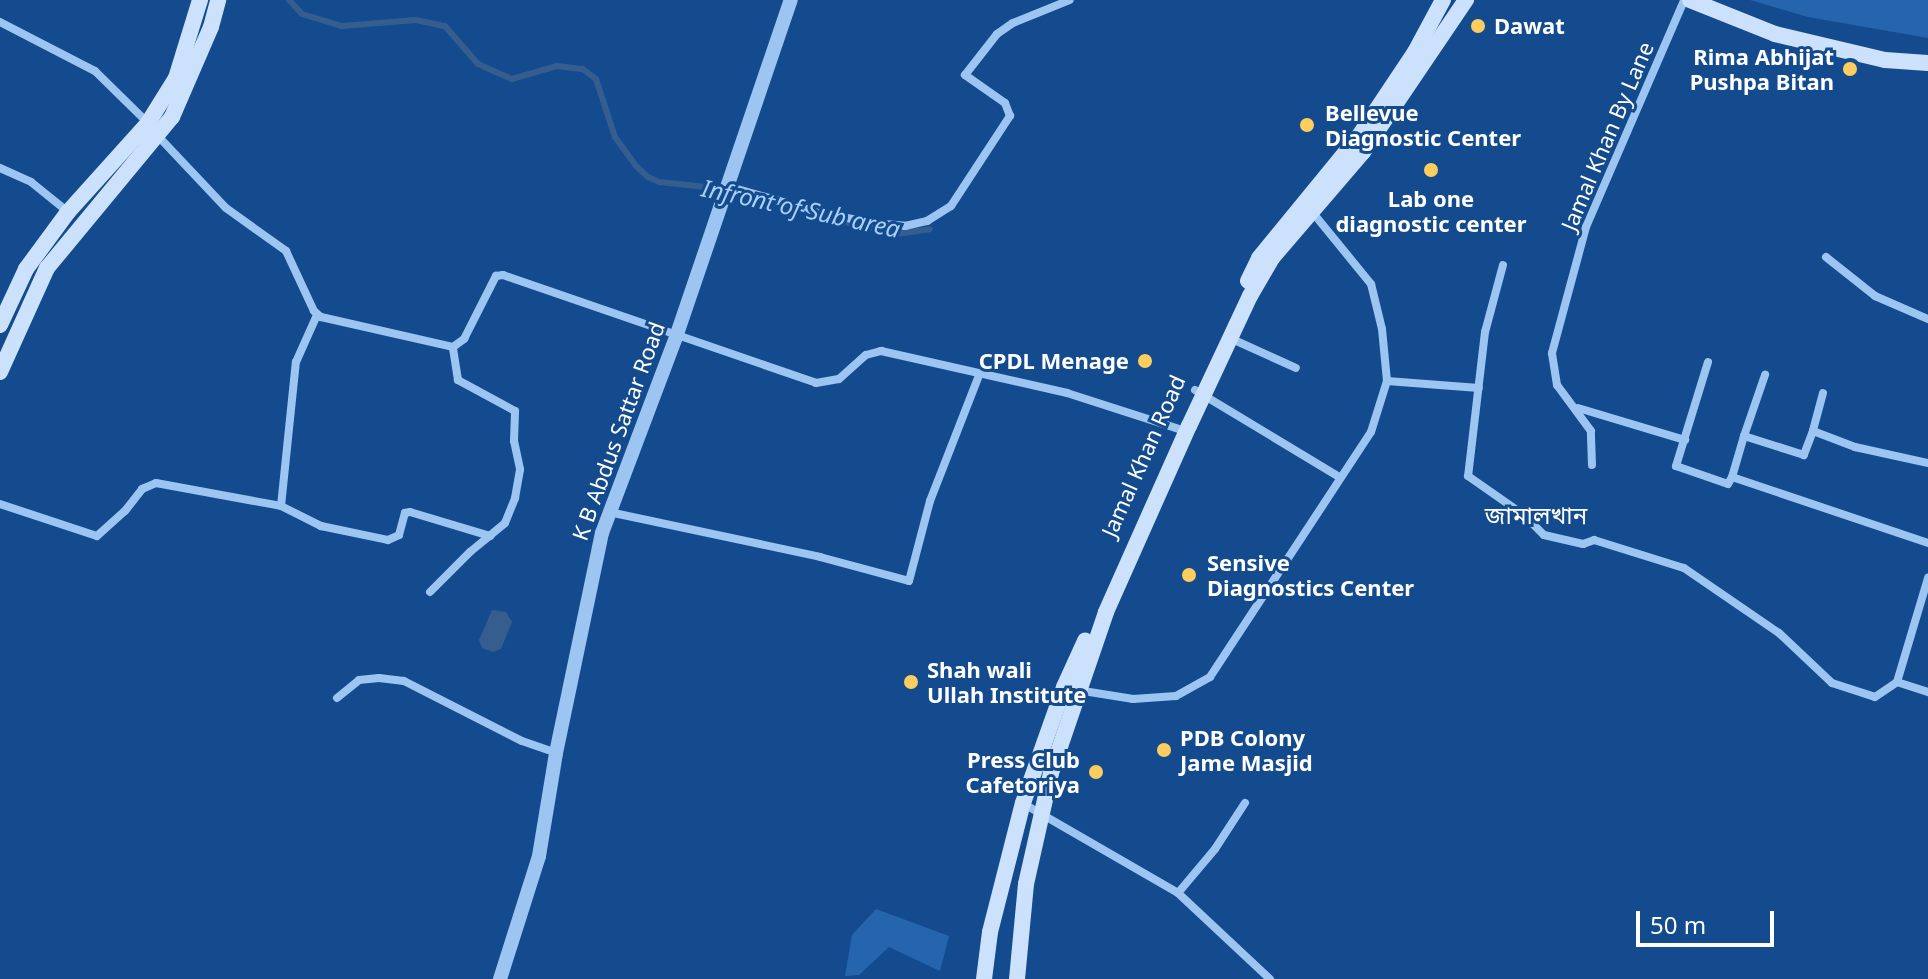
<!DOCTYPE html>
<html>
<head>
<meta charset="utf-8">
<style>
  body { margin:0 }
  #map { position:relative; width:1928px; height:979px; overflow:hidden; background:#134b8e; font-family:"Noto Sans","Noto Sans Bengali",sans-serif }
  div>[style] { position:absolute }
  [style*='--x'] { left:calc(var(--x)*1px); top:calc(var(--y)*1px); width:calc(var(--w)*1px); rotate:calc(var(--a)*1deg) }
  .green>* { inset:0; background:#2565ad }
  .water>* { inset:0; background:#355e8f }
  .stream>* { height:6px; margin:-3px; padding:0 3px; transform-origin:3px; border-radius:3px; background:#355e8f }
  .minor>* { height:8px; margin:-4px; padding:0 4px; transform-origin:4px; border-radius:4px; background:#9dc5f1 }
  .tertiary>* { height:14px; margin:-7px; padding:0 7px; transform-origin:7px; border-radius:7px; background:#9dc5f1 }
  .secondary>* { height:16px; margin:-8px; padding:0 8px; transform-origin:8px; border-radius:8px; background:#cbe1fc }
  .dots>* { width:22px; height:22px; translate:-50% -50%; box-sizing:border-box; border:4px solid #134b8e; border-radius:50% }
  span { translate:-50% -50%; white-space:nowrap; text-align:center; line-height:1.15; -webkit-text-stroke:6px #134b8e; paint-order:stroke }
  .poi-label { font-size:22px; color:#fff; font-weight:700 }
  .left { translate:0 -50%; text-align:left }
  .right { translate:-100% -50%; text-align:right }
  .street-label { font-size:22px; color:#fff }
  .water-label { font-size:24px; color:#a8cff8; font-style:italic }
  .neighbourhood-label { font-size:24px; color:#fff }
  .scale { position:absolute; left:1636px; top:911px; width:138px; height:36px; box-sizing:border-box; border:4px solid #fff; border-top:0; padding-left:10px; font-size:24px; line-height:28px; white-space:nowrap; color:#fff; -webkit-text-stroke:6px #134b8e; paint-order:stroke }
</style>
</head>
<body>
<div id="map">
  <div class="green">
    <i style="clip-path:polygon(1750px 0,1928px 0,1928px 38px,1808px 17px)"></i>
    <i style="clip-path:polygon(876px 909px,949px 936px,940px 971px,889px 947px,859px 975px,845px 976px,852px 935px)"></i>
  </div>
  <div class="water">
    <i style="clip-path:polygon(492px 610px,506px 612px,512px 622px,501px 649px,493px 652px,482px 648px,479px 640px)"></i>
  </div>
  <div class="stream">
    <i style="--x:289;--y:0;--w:19;--a:47"></i>
    <i style="--x:302;--y:14;--w:42;--a:16.7"></i>
    <i style="--x:342;--y:26;--w:74;--a:-4.6"></i>
    <i style="--x:416;--y:20;--w:30;--a:12"></i>
    <i style="--x:445;--y:26;--w:50;--a:49"></i>
    <i style="--x:478;--y:64;--w:37;--a:24"></i>
    <i style="--x:512;--y:79;--w:47;--a:-16.1"></i>
    <i style="--x:557;--y:66;--w:26;--a:7"></i>
    <i style="--x:583;--y:69;--w:16;--a:38"></i>
    <i style="--x:596;--y:79;--w:61;--a:71.9"></i>
    <i style="--x:615;--y:137;--w:34;--a:54"></i>
    <i style="--x:635;--y:165;--w:18;--a:43"></i>
    <i style="--x:648;--y:177;--w:12;--a:24"></i>
    <i style="--x:659;--y:182;--w:66;--a:6.1"></i>
    <i style="--x:820;--y:216;--w:78;--a:13.3"></i>
    <i style="--x:896;--y:234;--w:34;--a:-8"></i>
  </div>
  <div class="minor">
    <i style="--x:0;--y:22;--w:107;--a:27.3"></i>
    <i style="--x:95;--y:71;--w:76;--a:44.5"></i>
    <i style="--x:157;--y:135;--w:100;--a:46.6"></i>
    <i style="--x:226;--y:208;--w:74;--a:35.6"></i>
    <i style="--x:286;--y:251;--w:66;--a:65"></i>
    <i style="--x:314;--y:311;--w:9;--a:41"></i>
    <i style="--x:321;--y:317;--w:135;--a:12.8"></i>
    <i style="--x:453;--y:347;--w:14;--a:-36"></i>
    <i style="--x:464;--y:339;--w:71;--a:-63.1"></i>
    <i style="--x:496;--y:276;--w:7;--a:-8"></i>
    <i style="--x:503;--y:275;--w:331;--a:19"></i>
    <i style="--x:816;--y:383;--w:23;--a:-10"></i>
    <i style="--x:839;--y:379;--w:36;--a:-42"></i>
    <i style="--x:866;--y:355;--w:16;--a:-15"></i>
    <i style="--x:881;--y:351;--w:191;--a:12.7"></i>
    <i style="--x:1067;--y:393;--w:118;--a:17.8"></i>
    <i style="--x:0;--y:168;--w:34;--a:24"></i>
    <i style="--x:31;--y:182;--w:48;--a:39"></i>
    <i style="--x:727;--y:186;--w:98;--a:16"></i>
    <i style="--x:821;--y:213;--w:53;--a:10.9"></i>
    <i style="--x:873;--y:223;--w:32;--a:5"></i>
    <i style="--x:905;--y:226;--w:23;--a:-13"></i>
    <i style="--x:927;--y:221;--w:28;--a:-32"></i>
    <i style="--x:951;--y:206;--w:108;--a:-56.8"></i>
    <i style="--x:1010;--y:116;--w:14;--a:-111"></i>
    <i style="--x:1005;--y:103;--w:49;--a:-145"></i>
    <i style="--x:965;--y:75;--w:52;--a:-52"></i>
    <i style="--x:997;--y:34;--w:19;--a:-35"></i>
    <i style="--x:1013;--y:23;--w:61;--a:-22"></i>
    <i style="--x:1826;--y:257;--w:63;--a:38.5"></i>
    <i style="--x:1875;--y:296;--w:58;--a:23.5"></i>
    <i style="--x:1503;--y:265;--w:69;--a:105"></i>
    <i style="--x:1485;--y:332;--w:145;--a:96.7"></i>
    <i style="--x:1468;--y:476;--w:68;--a:34.9"></i>
    <i style="--x:1524;--y:515;--w:28;--a:45"></i>
    <i style="--x:1544;--y:535;--w:40;--a:13"></i>
    <i style="--x:1583;--y:544;--w:12;--a:-20"></i>
    <i style="--x:1594;--y:540;--w:94;--a:17.3"></i>
    <i style="--x:1684;--y:568;--w:115;--a:34.4"></i>
    <i style="--x:1779;--y:633;--w:73;--a:43.3"></i>
    <i style="--x:1832;--y:683;--w:45;--a:18"></i>
    <i style="--x:1875;--y:697;--w:27;--a:-34"></i>
    <i style="--x:1232;--y:339;--w:70;--a:24.4"></i>
    <i style="--x:1708;--y:362;--w:109;--a:107.1"></i>
    <i style="--x:1676;--y:466;--w:55;--a:19.1"></i>
    <i style="--x:1728;--y:484;--w:8;--a:-60"></i>
    <i style="--x:1387;--y:381;--w:92;--a:4.4"></i>
    <i style="--x:1195;--y:390;--w:168;--a:31.1"></i>
    <i style="--x:1823;--y:393;--w:39;--a:105"></i>
    <i style="--x:1813;--y:431;--w:45;--a:20.9"></i>
    <i style="--x:1855;--y:447;--w:75;--a:12.4"></i>
    <i style="--x:1578;--y:408;--w:112;--a:16.7"></i>
    <i style="--x:1813;--y:431;--w:26;--a:111"></i>
    <i style="--x:1804;--y:455;--w:63;--a:-162.4"></i>
    <i style="--x:1744;--y:436;--w:43;--a:106.3"></i>
    <i style="--x:1732;--y:477;--w:207;--a:18.6"></i>
    <i style="--x:1744;--y:436;--w:65;--a:-71"></i>
    <i style="--x:1592;--y:465;--w:34;--a:-92"></i>
    <i style="--x:1591;--y:431;--w:57;--a:-126.5"></i>
    <i style="--x:1557;--y:385;--w:32;--a:-99"></i>
    <i style="--x:1552;--y:353;--w:131;--a:-74.9"></i>
    <i style="--x:1586;--y:227;--w:247;--a:-66.6"></i>
    <i style="--x:0;--y:504;--w:102;--a:18.3"></i>
    <i style="--x:97;--y:536;--w:38;--a:-42"></i>
    <i style="--x:125;--y:511;--w:28;--a:-52"></i>
    <i style="--x:142;--y:489;--w:15;--a:-23"></i>
    <i style="--x:156;--y:483;--w:127;--a:10.4"></i>
    <i style="--x:281;--y:506;--w:45;--a:26.6"></i>
    <i style="--x:321;--y:526;--w:68;--a:11.8"></i>
    <i style="--x:388;--y:540;--w:12;--a:-24"></i>
    <i style="--x:399;--y:535;--w:23;--a:-75"></i>
    <i style="--x:405;--y:513;--w:5;--a:-11"></i>
    <i style="--x:410;--y:512;--w:84;--a:16.7"></i>
    <i style="--x:281;--y:506;--w:145;--a:-84.1"></i>
    <i style="--x:296;--y:362;--w:51;--a:-65.9"></i>
    <i style="--x:609;--y:512;--w:216;--a:12"></i>
    <i style="--x:820;--y:557;--w:92;--a:15.1"></i>
    <i style="--x:909;--y:581;--w:83;--a:-75.3"></i>
    <i style="--x:930;--y:501;--w:135;--a:-68.7"></i>
    <i style="--x:430;--y:592;--w:57;--a:-45"></i>
    <i style="--x:470;--y:552;--w:45;--a:-39.6"></i>
    <i style="--x:505;--y:523;--w:27;--a:-68"></i>
    <i style="--x:515;--y:498;--w:29;--a:-80"></i>
    <i style="--x:520;--y:469;--w:29;--a:-102"></i>
    <i style="--x:514;--y:441;--w:30;--a:-88"></i>
    <i style="--x:515;--y:411;--w:65;--a:-151.5"></i>
    <i style="--x:458;--y:380;--w:33;--a:-99"></i>
    <i style="--x:1897;--y:682;--w:109;--a:-73.4"></i>
    <i style="--x:1897;--y:682;--w:33;--a:18"></i>
    <i style="--x:1077;--y:690;--w:57;--a:9.1"></i>
    <i style="--x:1133;--y:699;--w:43;--a:-4"></i>
    <i style="--x:1176;--y:696;--w:39;--a:-29"></i>
    <i style="--x:1210;--y:677;--w:293;--a:-56.7"></i>
    <i style="--x:1371;--y:432;--w:53;--a:-72.6"></i>
    <i style="--x:1387;--y:381;--w:52;--a:-95.5"></i>
    <i style="--x:1382;--y:329;--w:46;--a:-103.7"></i>
    <i style="--x:1371;--y:284;--w:90;--a:-129.2"></i>
    <i style="--x:337;--y:698;--w:28;--a:-39"></i>
    <i style="--x:359;--y:680;--w:20;--a:-6"></i>
    <i style="--x:379;--y:678;--w:25;--a:7"></i>
    <i style="--x:404;--y:681;--w:132;--a:27"></i>
    <i style="--x:522;--y:741;--w:36;--a:19"></i>
    <i style="--x:1024;--y:804;--w:178;--a:30"></i>
    <i style="--x:1178;--y:893;--w:126;--a:43.1"></i>
    <i style="--x:1178;--y:893;--w:57;--a:-49.9"></i>
    <i style="--x:1215;--y:849;--w:55;--a:-56.9"></i>
  </div>
  <div class="tertiary">
    <i style="--x:500;--y:979;--w:129;--a:-72.4"></i>
    <i style="--x:539;--y:856;--w:104;--a:-80.6"></i>
    <i style="--x:556;--y:753;--w:225;--a:-78.2"></i>
    <i style="--x:602;--y:533;--w:210;--a:-69.3"></i>
    <i style="--x:676;--y:337;--w:356;--a:-71.2"></i>
  </div>
  <div class="secondary">
    <i style="--x:1690;--y:0;--w:92;--a:21.8"></i>
    <i style="--x:1775;--y:34;--w:113;--a:13.3"></i>
    <i style="--x:1885;--y:60;--w:43;--a:4"></i>
    <i style="--x:1248;--y:281;--w:25;--a:-64"></i>
    <i style="--x:1259;--y:258;--w:158;--a:-50.7"></i>
    <i style="--x:1359;--y:136;--w:101;--a:-56.3"></i>
    <i style="--x:1415;--y:52;--w:59;--a:-61.7"></i>
    <i style="--x:0;--y:325;--w:62;--a:-65.1"></i>
    <i style="--x:26;--y:269;--w:71;--a:-53.6"></i>
    <i style="--x:68;--y:212;--w:120;--a:-48"></i>
    <i style="--x:148;--y:123;--w:53;--a:-58.1"></i>
    <i style="--x:176;--y:78;--w:82;--a:-72.9"></i>
    <i style="--x:0;--y:372;--w:114;--a:-65.7"></i>
    <i style="--x:47;--y:268;--w:196;--a:-50.4"></i>
    <i style="--x:172;--y:117;--w:98;--a:-66.6"></i>
    <i style="--x:211;--y:27;--w:28;--a:-75"></i>
    <i style="--x:984;--y:979;--w:47;--a:-82.7"></i>
    <i style="--x:990;--y:932;--w:133;--a:-75.7"></i>
    <i style="--x:1023;--y:803;--w:123;--a:-70.5"></i>
    <i style="--x:1064;--y:687;--w:51;--a:-65.5"></i>
    <i style="--x:1017;--y:979;--w:95;--a:-84.6"></i>
    <i style="--x:1026;--y:884;--w:114;--a:-77.3"></i>
    <i style="--x:1051;--y:773;--w:170;--a:-71.1"></i>
    <i style="--x:1106;--y:612;--w:204;--a:-66"></i>
    <i style="--x:1189;--y:426;--w:144;--a:-64.9"></i>
    <i style="--x:1250;--y:296;--w:44;--a:-59.9"></i>
    <i style="--x:1272;--y:258;--w:140;--a:-49.4"></i>
    <i style="--x:1363;--y:152;--w:184;--a:-55.9"></i>
  </div>
  <div class="dots">
    <i style="left:1478px;top:26px;background:#ffcd5d"></i>
    <i style="left:1850px;top:69px;background:#ffcd5d"></i>
    <i style="left:1307px;top:125px;background:#ffcd5d"></i>
    <i style="left:1431px;top:170px;background:#ffcd5d"></i>
    <i style="left:1145px;top:361px;background:#ffcd5d"></i>
    <i style="left:1189px;top:575px;background:#ffcd5d"></i>
    <i style="left:911px;top:682px;background:#ffcd5d"></i>
    <i style="left:1164px;top:750px;background:#ffcd5d"></i>
    <i style="left:1096px;top:772px;background:#ffcd5d"></i>
  </div>
  <div class="poi-label">
    <span class="left" style="left:1494px;top:26px">Dawat</span>
    <span class="right" style="left:1834px;top:69px">Rima Abhijat<br>Pushpa Bitan</span>
    <span class="left" style="left:1325px;top:125px">Bellevue<br>Diagnostic Center</span>
    <span style="left:1431px;top:211px">Lab one<br>diagnostic center</span>
    <span class="right" style="left:1129px;top:361px">CPDL Menage</span>
    <span class="left" style="left:1207px;top:575px">Sensive<br>Diagnostics Center</span>
    <span class="left" style="left:927px;top:682px">Shah wali<br>Ullah Institute</span>
    <span class="left" style="left:1180px;top:750px">PDB Colony<br>Jame Masjid</span>
    <span class="right" style="left:1080px;top:772px">Press Club<br>Cafetoriya</span>
  </div>
  <div class="street-label">
    <span style="left:1607px;top:136px;rotate:-67deg">Jamal Khan By Lane</span>
    <span style="left:618px;top:431px;rotate:-70deg">K B Abdus Sattar Road</span>
    <span style="left:1143px;top:456px;rotate:-66deg">Jamal Khan Road</span>
  </div>
  <div class="water-label">
    <span style="left:801px;top:208px;rotate:12deg">Infront of Sub area</span>
  </div>
  <div class="neighbourhood-label">
    <span style="left:1536px;top:515px">জামালখান</span>
  </div>
  <div class="scale">50 m</div>
</div>
</body>
</html>
